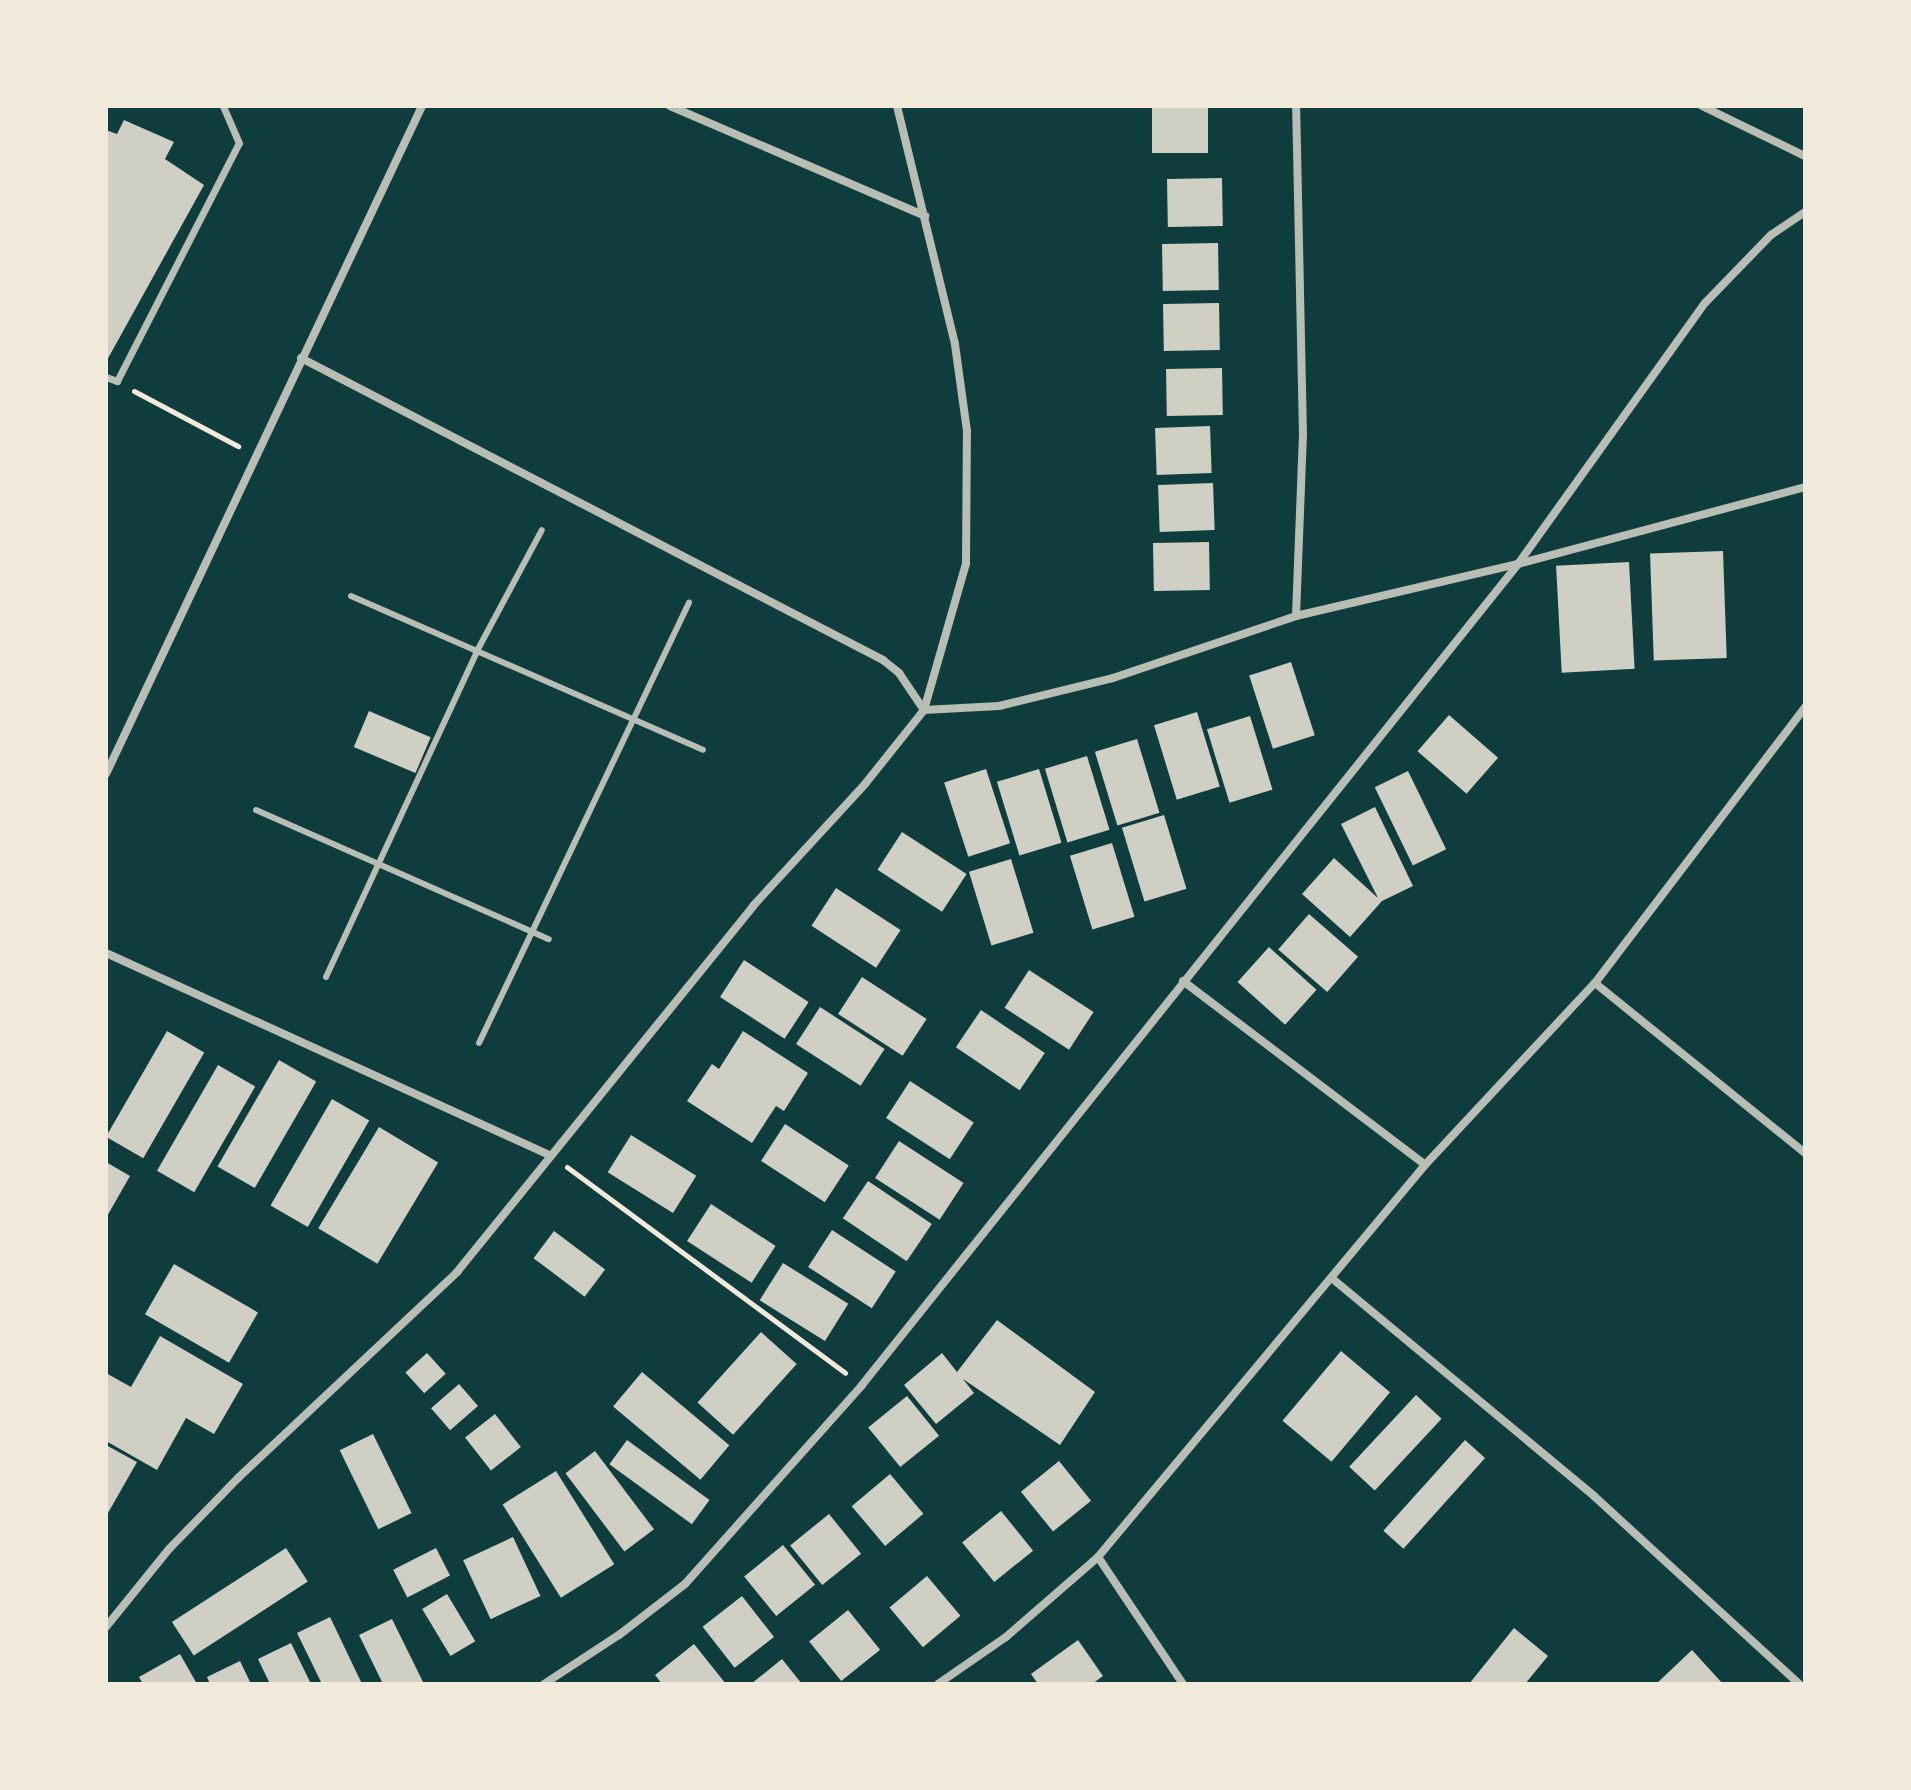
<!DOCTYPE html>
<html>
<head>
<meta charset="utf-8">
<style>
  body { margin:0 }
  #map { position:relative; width:1911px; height:1790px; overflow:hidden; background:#0f3d3e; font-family:Mulish,sans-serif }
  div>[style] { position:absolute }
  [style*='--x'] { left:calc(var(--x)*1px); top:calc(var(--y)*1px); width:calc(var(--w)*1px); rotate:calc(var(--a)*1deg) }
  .building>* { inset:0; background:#cfcfc3; transform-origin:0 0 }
  .path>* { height:5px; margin:-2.5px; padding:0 2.5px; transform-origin:2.5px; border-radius:2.5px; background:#f1e9da }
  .service>* { height:6px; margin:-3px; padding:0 3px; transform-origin:3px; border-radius:3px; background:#b8beb3 }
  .pedestrian>* { height:7px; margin:-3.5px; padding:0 3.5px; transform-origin:3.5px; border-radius:3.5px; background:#b8beb3 }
  .minor>* { height:8px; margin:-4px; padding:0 4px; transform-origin:4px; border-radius:4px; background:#b8beb3 }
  span { translate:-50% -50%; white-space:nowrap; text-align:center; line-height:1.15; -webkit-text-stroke:8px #f1e9da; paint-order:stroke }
  .frame { position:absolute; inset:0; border:108px solid #f1e9da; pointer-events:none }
</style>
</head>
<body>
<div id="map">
  <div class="building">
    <i style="left:1152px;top:106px;width:56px;height:47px"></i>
    <i style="clip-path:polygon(124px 120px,174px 142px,165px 159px,204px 185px,106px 362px,106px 130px,117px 134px)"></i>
    <i style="left:1222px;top:178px;width:48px;height:55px;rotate:89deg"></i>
    <i style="left:1218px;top:243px;width:47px;height:56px;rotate:89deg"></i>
    <i style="left:1219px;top:303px;width:47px;height:56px;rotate:89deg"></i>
    <i style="left:1222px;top:368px;width:47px;height:56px;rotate:89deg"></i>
    <i style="left:1210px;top:426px;width:47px;height:55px;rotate:88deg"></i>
    <i style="left:1213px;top:483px;width:47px;height:55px;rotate:88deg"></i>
    <i style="left:1209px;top:542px;width:48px;height:56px;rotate:89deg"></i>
    <i style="left:1723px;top:551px;width:107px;height:73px;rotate:88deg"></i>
    <i style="left:1629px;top:562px;width:107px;height:73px;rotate:87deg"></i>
    <i style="left:1291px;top:662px;width:77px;height:44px;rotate:72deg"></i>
    <i style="left:369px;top:711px;width:67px;height:39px;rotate:23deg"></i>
    <i style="left:1197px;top:712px;width:78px;height:45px;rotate:73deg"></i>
    <i style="left:1449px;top:715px;width:65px;height:48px;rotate:41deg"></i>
    <i style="left:1250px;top:716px;width:77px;height:45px;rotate:73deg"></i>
    <i style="left:1137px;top:739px;width:77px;height:44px;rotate:73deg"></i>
    <i style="left:1087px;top:756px;width:77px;height:44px;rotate:73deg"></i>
    <i style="left:986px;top:769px;width:78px;height:44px;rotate:72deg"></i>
    <i style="left:1039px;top:769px;width:77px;height:44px;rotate:73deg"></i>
    <i style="left:1408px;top:771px;width:87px;height:37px;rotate:64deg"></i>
    <i style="clip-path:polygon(1375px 807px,1413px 886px,1382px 901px,1350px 937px,1302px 894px,1334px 858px,1378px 898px,1341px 824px)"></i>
    <i style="left:1164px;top:815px;width:77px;height:44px;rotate:73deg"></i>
    <i style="left:902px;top:832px;width:77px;height:45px;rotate:33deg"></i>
    <i style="left:1112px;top:843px;width:77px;height:44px;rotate:73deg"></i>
    <i style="left:1011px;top:859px;width:77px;height:44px;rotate:73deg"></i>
    <i style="left:836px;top:888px;width:77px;height:45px;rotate:33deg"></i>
    <i style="left:1309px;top:914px;width:65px;height:47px;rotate:41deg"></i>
    <i style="left:1269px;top:947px;width:64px;height:47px;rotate:42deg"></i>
    <i style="left:744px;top:960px;width:77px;height:44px;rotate:33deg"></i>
    <i style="left:1029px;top:970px;width:77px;height:45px;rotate:33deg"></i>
    <i style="left:862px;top:977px;width:77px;height:44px;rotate:33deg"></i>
    <i style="left:820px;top:1007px;width:77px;height:44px;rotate:33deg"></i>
    <i style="left:981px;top:1010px;width:77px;height:45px;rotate:34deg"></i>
    <i style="left:167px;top:1031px;width:43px;height:122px;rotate:30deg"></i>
    <i style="clip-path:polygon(743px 1031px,808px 1073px,784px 1111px,776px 1106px,752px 1143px,687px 1101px,712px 1064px,719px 1069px)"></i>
    <i style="left:279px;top:1060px;width:43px;height:123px;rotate:30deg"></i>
    <i style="left:218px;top:1065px;width:43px;height:122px;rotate:30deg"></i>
    <i style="left:910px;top:1081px;width:76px;height:44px;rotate:33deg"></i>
    <i style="left:332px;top:1099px;width:43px;height:123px;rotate:30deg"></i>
    <i style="left:785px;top:1124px;width:76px;height:44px;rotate:33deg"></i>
    <i style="left:379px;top:1127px;width:69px;height:118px;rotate:31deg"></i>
    <i style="left:631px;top:1135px;width:77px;height:44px;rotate:32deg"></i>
    <i style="left:899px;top:1141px;width:77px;height:44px;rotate:33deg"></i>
    <i style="clip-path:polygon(106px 1162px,130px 1176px,106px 1218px)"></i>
    <i style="left:868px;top:1181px;width:77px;height:45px;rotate:34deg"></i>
    <i style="left:711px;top:1204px;width:77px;height:44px;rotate:33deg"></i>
    <i style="left:832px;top:1230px;width:76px;height:44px;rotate:33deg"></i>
    <i style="left:554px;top:1231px;width:64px;height:34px;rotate:37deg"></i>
    <i style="left:783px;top:1263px;width:77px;height:44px;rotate:32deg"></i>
    <i style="left:174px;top:1264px;width:97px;height:58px;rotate:30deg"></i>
    <i style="clip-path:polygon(997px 1320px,1095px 1392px,1060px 1445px,963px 1379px,974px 1393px,936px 1424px,904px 1385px,942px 1353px,957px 1372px)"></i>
    <i style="left:761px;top:1332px;width:48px;height:95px;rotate:42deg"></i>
    <i style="clip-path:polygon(160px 1336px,243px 1384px,214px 1434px,186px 1418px,157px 1470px,106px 1441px,106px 1373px,131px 1387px)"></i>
    <i style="left:1341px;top:1351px;width:64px;height:91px;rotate:40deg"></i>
    <i style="left:427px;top:1353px;width:28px;height:29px;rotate:48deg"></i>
    <i style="left:642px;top:1372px;width:114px;height:45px;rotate:40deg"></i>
    <i style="left:459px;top:1384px;width:29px;height:37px;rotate:49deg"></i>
    <i style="left:1416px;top:1395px;width:35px;height:98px;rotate:43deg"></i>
    <i style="left:907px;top:1396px;width:51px;height:50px;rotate:51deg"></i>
    <i style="left:495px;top:1414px;width:42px;height:38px;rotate:52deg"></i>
    <i style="left:373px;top:1434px;width:88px;height:37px;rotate:64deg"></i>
    <i style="left:627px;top:1440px;width:102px;height:30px;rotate:36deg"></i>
    <i style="left:1465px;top:1440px;width:27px;height:122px;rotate:42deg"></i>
    <i style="clip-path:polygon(106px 1445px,137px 1462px,108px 1513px,106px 1512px)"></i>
    <i style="left:595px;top:1451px;width:98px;height:37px;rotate:53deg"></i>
    <i style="left:1059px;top:1461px;width:51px;height:49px;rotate:51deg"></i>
    <i style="left:556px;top:1471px;width:110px;height:63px;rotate:58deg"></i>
    <i style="left:890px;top:1474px;width:52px;height:50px;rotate:50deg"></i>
    <i style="left:1001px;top:1511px;width:51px;height:50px;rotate:51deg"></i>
    <i style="left:829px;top:1514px;width:51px;height:50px;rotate:51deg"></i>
    <i style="left:513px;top:1537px;width:65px;height:55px;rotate:65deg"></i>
    <i style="left:783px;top:1545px;width:51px;height:50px;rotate:51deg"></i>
    <i style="left:286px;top:1548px;width:40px;height:136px;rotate:57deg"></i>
    <i style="left:436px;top:1548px;width:31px;height:48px;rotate:63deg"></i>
    <i style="left:927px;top:1576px;width:52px;height:49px;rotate:50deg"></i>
    <i style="left:447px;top:1594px;width:55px;height:29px;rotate:59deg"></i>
    <i style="left:742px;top:1596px;width:52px;height:50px;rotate:52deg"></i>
    <i style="left:848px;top:1610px;width:51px;height:50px;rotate:51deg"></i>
    <i style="clip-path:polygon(330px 1617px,362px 1684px,322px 1684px,297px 1633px)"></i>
    <i style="clip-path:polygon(392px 1619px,424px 1684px,383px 1684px,359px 1635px)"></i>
    <i style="clip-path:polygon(1514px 1628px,1548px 1656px,1525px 1684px,1469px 1684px)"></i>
    <i style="clip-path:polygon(1078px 1640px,1103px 1676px,1092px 1684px,1038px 1684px,1031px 1674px)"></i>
    <i style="clip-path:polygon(291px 1643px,311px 1684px,270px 1684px,258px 1659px)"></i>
    <i style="clip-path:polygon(694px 1644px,726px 1684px,662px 1684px,655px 1675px)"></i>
    <i style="clip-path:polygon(1692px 1650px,1723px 1684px,1656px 1684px)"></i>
    <i style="clip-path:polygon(180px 1654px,197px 1684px,143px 1684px,139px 1677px)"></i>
    <i style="clip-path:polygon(782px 1659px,802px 1684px,751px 1684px)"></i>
    <i style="clip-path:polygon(240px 1661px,251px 1684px,210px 1684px,207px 1677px)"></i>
  </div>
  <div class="path">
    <i style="--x:134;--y:391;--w:118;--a:27.9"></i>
    <i style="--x:567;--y:1167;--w:346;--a:36.5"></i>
  </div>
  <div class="service">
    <i style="--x:351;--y:596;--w:384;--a:23.6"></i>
    <i style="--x:256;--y:810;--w:320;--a:23.8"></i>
    <i style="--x:326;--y:977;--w:359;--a:-65.1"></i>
    <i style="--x:477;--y:651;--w:137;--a:-61.8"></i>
    <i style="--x:479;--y:1043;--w:488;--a:-64.5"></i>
  </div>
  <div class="pedestrian">
    <i style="--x:106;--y:377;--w:12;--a:20"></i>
    <i style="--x:117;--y:381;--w:267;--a:-62.9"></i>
    <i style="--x:239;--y:143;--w:40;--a:-113.4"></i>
  </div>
  <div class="minor">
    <i style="--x:670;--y:106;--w:278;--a:23.3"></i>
    <i style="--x:1702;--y:106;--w:114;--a:25.9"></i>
    <i style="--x:301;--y:358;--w:656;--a:27.42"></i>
    <i style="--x:883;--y:660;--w:21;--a:39"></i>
    <i style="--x:899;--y:673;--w:45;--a:56"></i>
    <i style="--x:1296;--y:616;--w:181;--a:-87.8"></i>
    <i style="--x:1303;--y:435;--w:329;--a:-91.2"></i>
    <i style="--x:924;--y:710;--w:75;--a:-3.1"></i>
    <i style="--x:999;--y:706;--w:117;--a:-13.8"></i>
    <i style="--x:1113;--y:678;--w:193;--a:-18.7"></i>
    <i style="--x:1296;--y:616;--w:228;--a:-13.2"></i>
    <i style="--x:1518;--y:564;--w:297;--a:-15"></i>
    <i style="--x:106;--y:774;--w:739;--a:-64.68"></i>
    <i style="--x:106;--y:953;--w:488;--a:24.5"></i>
    <i style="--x:1183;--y:981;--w:304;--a:37.2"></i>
    <i style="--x:1595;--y:983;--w:270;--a:39"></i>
    <i style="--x:1334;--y:1280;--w:338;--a:39.7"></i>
    <i style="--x:1594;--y:1496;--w:278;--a:42.5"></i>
    <i style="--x:1098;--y:1557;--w:153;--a:56.2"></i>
    <i style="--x:106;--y:1627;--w:100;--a:-51.1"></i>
    <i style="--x:169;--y:1549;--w:99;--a:-45.8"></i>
    <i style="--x:238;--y:1478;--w:301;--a:-43.2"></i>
    <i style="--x:457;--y:1272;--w:471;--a:-51"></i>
    <i style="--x:753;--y:906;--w:166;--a:-47.4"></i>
    <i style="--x:865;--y:784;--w:95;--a:-51.4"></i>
    <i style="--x:924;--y:710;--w:152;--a:-74"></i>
    <i style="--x:966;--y:564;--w:133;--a:-89.6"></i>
    <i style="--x:967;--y:431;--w:88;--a:-97.9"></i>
    <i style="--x:955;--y:344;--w:245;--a:-103.7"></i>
    <i style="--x:544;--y:1684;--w:90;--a:-33.2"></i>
    <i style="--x:619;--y:1635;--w:83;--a:-37.7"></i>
    <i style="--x:685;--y:1584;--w:266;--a:-48.3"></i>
    <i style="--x:862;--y:1385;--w:1051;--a:-51.37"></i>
    <i style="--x:1518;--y:564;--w:321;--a:-54.4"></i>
    <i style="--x:1705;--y:303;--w:95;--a:-45.9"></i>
    <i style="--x:1771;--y:235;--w:41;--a:-34.1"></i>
    <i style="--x:938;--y:1684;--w:83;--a:-34.7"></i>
    <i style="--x:1006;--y:1637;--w:122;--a:-41"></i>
    <i style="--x:1098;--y:1557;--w:510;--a:-50.17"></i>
    <i style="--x:1425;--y:1165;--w:249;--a:-47"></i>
    <i style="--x:1595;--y:983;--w:347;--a:-52.7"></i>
  </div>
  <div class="frame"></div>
</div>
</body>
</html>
